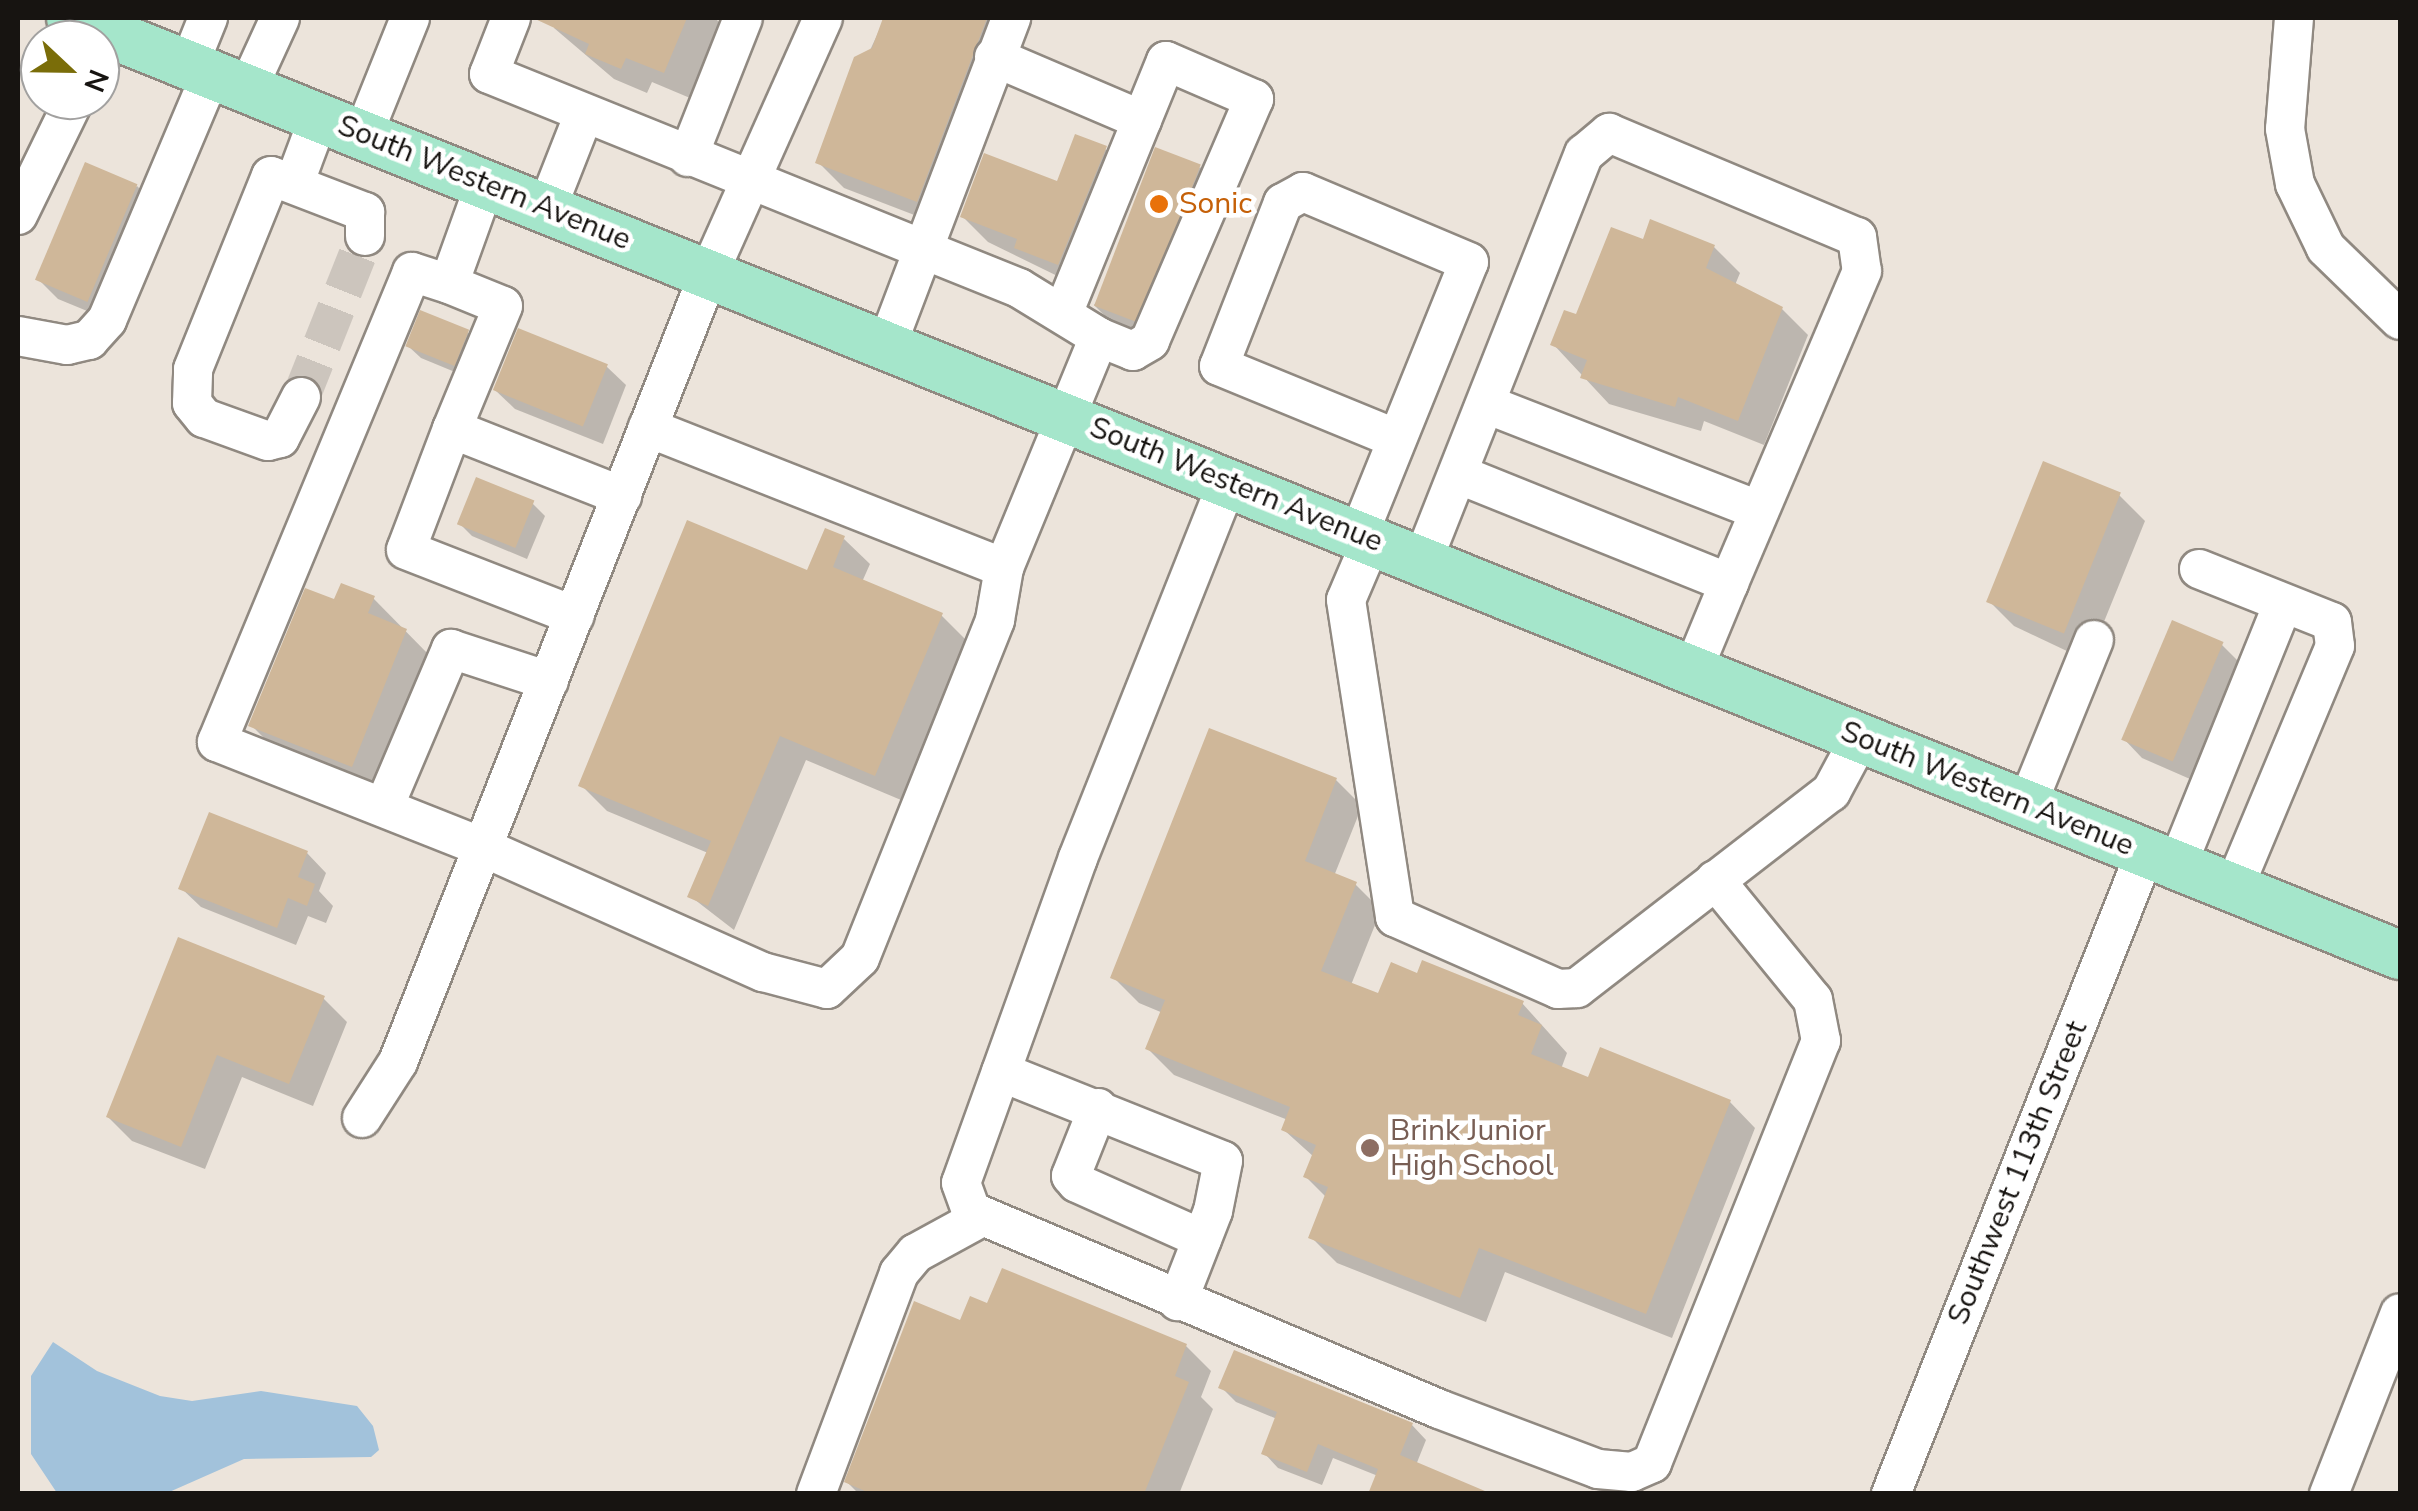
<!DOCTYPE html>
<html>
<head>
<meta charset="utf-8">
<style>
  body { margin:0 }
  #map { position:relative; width:2418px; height:1511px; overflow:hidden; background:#ece4db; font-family:"Nunito Sans",sans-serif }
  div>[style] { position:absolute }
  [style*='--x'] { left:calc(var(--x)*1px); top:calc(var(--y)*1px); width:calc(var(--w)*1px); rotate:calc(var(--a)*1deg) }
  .water>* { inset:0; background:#a2c2db }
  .shadow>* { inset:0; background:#0003 }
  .building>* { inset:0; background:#cfb799; transform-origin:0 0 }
  .minor-tunnel>* { height:38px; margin-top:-19px; transform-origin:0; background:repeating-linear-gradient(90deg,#ccc5bd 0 38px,transparent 0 57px) }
  .roads { filter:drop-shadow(2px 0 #908981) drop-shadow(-2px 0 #908981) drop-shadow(0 2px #908981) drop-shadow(0 -2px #908981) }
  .minor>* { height:38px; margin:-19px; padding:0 19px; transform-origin:19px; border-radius:19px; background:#fff }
  .major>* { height:48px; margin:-24px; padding:0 24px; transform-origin:24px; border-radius:24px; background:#a5e6cb }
  .dots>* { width:28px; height:28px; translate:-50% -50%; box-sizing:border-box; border:5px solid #fff; border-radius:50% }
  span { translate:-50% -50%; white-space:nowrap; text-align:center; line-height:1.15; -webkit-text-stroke:9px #fff; paint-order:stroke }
  .street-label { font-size:30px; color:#171411 }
  .food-label { font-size:30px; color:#c56008 }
  .left { translate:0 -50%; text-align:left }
  .education-label { font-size:30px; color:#785e54 }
  .frame { position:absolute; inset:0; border:20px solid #171411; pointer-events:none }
  .north { position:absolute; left:20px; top:20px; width:100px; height:100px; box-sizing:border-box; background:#fff; border:2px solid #a2a1a0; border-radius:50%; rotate:112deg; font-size:28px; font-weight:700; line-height:40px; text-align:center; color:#171411 }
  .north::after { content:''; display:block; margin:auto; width:35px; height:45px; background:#7a6d09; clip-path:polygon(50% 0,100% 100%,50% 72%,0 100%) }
</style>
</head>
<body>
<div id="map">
  <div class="water">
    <i style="clip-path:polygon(53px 1342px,97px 1371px,160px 1396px,192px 1401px,261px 1391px,357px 1406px,373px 1426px,379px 1450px,371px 1457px,244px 1459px,167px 1493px,57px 1493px,31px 1454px,31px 1376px)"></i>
  </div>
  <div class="shadow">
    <i style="clip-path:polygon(558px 18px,715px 18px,720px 23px,690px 98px,652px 82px,647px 93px,614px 79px,554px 28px)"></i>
    <i style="clip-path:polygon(885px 18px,1024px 18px,943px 226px,844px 188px,818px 162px)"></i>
    <i style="clip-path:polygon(1105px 149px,1131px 174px,1084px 289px,988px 242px,962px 216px,1058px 184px)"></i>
    <i style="clip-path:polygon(1200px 167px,1219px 186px,1152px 342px,1113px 324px,1094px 305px)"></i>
    <i style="clip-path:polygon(137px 186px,156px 205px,109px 320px,58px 299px,39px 280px)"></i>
    <i style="clip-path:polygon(1644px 243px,1714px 247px,1740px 273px,1735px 285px,1782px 309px,1808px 335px,1764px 445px,1704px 421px,1701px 431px,1609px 404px,1553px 344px)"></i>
    <i style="clip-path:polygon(467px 332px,480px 345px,467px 377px,421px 358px,408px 346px)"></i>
    <i style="clip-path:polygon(606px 366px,626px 385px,603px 444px,515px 409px,495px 390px)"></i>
    <i style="clip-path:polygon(2119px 495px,2145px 521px,2088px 661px,2014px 626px,1988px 600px)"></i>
    <i style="clip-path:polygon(532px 503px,545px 516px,527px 559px,472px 536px,460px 524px)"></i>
    <i style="clip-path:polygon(844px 539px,870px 564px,862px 582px,941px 615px,967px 641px,901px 800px,806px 760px,734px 930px,690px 896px,708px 853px,607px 811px,581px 785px)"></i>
    <i style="clip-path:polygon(373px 598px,431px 657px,378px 791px,277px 751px,251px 725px,335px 602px)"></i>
    <i style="clip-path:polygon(2221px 644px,2240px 663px,2190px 779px,2142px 758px,2123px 738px)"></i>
    <i style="clip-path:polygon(1336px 780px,1362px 806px,1334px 876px,1355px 884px,1381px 910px,1351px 985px,1380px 996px,1418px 976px,1522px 1003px,1567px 1053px,1561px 1069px,1590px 1080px,1730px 1102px,1755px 1128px,1672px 1338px,1505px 1272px,1486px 1322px,1337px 1263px,1311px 1237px,1327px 1198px,1306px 1177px,1314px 1157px,1284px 1130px,1288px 1120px,1174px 1075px,1148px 1049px,1163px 1013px,1139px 1003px,1113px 977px)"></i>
    <i style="clip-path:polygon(307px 853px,326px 873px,319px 891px,333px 906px,326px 923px,308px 916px,296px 945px,201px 907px,181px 888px)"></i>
    <i style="clip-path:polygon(179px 940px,323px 998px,347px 1022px,313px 1106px,242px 1077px,205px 1169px,132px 1141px,108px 1117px)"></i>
    <i style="clip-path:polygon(988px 1306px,1186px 1346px,1211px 1371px,1201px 1397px,1213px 1409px,1179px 1494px,859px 1494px,847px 1482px,962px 1323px)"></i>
    <i style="clip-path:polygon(1221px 1387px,1412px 1425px,1426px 1440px,1416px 1465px,1378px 1476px,1333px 1458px,1322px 1485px,1278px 1468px,1264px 1453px,1277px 1419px,1236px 1402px)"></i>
  </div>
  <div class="building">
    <i style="clip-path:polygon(533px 18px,687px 18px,664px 73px,626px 58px,621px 69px,585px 54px,589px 44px)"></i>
    <i style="clip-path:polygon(883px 18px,987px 18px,917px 202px,815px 163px,854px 57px,872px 48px)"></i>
    <i style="clip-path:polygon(1075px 134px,1107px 146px,1058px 265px,1014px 248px,1017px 239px,960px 217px,984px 153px,1057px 181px)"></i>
    <i style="left:1155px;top:147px;width:49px;height:170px;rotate:21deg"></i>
    <i style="left:85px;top:162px;width:57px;height:128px;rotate:23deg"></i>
    <i style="clip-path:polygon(1650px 219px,1715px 245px,1706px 268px,1783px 307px,1738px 421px,1678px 397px,1675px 407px,1580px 378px,1587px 360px,1550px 345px,1564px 310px,1576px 314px,1611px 227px,1643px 239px)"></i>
    <i style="left:420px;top:310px;width:53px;height:39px;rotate:22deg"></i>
    <i style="left:518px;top:328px;width:97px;height:67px;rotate:22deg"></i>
    <i style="left:2043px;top:461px;width:84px;height:152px;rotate:22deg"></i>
    <i style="left:476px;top:477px;width:63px;height:51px;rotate:22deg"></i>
    <i style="clip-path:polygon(687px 520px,807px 570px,825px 528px,845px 536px,833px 567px,943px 613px,875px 776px,780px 736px,708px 906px,687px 897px,711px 841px,578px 786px)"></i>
    <i style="clip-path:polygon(341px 583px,375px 596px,368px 613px,407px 629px,352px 767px,248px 726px,305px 588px,334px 599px)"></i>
    <i style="left:2172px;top:620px;width:56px;height:130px;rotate:23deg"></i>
    <i style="clip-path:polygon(1209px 728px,1337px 778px,1305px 861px,1357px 882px,1321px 971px,1378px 993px,1391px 962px,1417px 973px,1422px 960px,1524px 1001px,1518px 1015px,1542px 1025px,1531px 1054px,1588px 1077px,1600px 1047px,1731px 1100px,1646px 1314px,1479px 1248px,1460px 1298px,1308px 1238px,1328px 1187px,1303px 1177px,1316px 1145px,1281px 1130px,1290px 1107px,1145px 1049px,1165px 1000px,1110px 978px)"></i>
    <i style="clip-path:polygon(209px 812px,308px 851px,298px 877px,315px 884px,307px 906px,288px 898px,277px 928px,178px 889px)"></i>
    <i style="clip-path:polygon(178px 937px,325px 996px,289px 1084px,217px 1055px,181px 1147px,106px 1117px)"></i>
    <i style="clip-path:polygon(1002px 1268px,1187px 1344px,1175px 1376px,1189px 1382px,1144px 1494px,872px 1494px,844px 1482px,914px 1301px,960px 1320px,970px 1296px,987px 1303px)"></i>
    <i style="clip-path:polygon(1234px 1350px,1413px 1423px,1400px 1455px,1492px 1494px,1368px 1494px,1378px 1469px,1318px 1444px,1307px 1472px,1261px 1454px,1277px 1412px,1218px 1388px)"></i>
  </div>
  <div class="minor-tunnel">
    <i style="--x:301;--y:397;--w:173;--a:-68.3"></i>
  </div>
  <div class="roads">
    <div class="minor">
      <i style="--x:511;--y:18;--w:60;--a:111.4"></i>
      <i style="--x:489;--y:74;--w:572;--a:21.99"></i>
      <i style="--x:1019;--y:288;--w:94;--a:31.5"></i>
      <i style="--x:1099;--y:337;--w:250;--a:112.4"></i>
      <i style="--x:2294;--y:18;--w:111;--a:94.6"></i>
      <i style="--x:2285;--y:129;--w:56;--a:79.7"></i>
      <i style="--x:2295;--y:184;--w:71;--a:64.2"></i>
      <i style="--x:2326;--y:248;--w:103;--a:44.2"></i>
      <i style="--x:994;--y:57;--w:161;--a:23.1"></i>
      <i style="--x:189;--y:65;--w:51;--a:-68"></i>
      <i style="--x:248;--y:88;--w:77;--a:-65.4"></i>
      <i style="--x:363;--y:135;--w:126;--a:-68.1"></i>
      <i style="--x:688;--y:157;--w:149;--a:-68.4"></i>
      <i style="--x:294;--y:184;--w:72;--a:-69.5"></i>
      <i style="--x:485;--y:184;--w:106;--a:109.8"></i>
      <i style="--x:449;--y:284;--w:58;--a:22.2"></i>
      <i style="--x:503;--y:306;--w:133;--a:112.5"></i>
      <i style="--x:452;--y:429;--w:183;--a:21.5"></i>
      <i style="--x:547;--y:208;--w:101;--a:-68.5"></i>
      <i style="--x:18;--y:215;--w:128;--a:-64"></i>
      <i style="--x:449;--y:284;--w:39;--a:-162"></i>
      <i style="--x:412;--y:272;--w:509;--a:112.53"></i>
      <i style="--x:217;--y:742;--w:285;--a:21.6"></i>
      <i style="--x:482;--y:847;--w:308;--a:24"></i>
      <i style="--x:763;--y:972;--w:66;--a:14.9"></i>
      <i style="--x:827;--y:989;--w:45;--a:-43.2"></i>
      <i style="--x:860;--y:958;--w:364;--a:-68.2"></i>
      <i style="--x:995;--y:620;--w:53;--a:-80.2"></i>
      <i style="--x:1004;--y:568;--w:383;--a:-158.5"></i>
      <i style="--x:1064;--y:311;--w:270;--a:-67.8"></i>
      <i style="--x:1166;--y:61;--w:96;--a:23.4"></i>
      <i style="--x:1254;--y:99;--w:263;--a:113.3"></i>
      <i style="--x:1150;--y:341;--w:20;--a:150"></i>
      <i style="--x:1133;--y:351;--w:37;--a:-158"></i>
      <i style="--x:18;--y:336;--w:50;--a:10.4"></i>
      <i style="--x:67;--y:345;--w:23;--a:-13"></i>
      <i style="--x:89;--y:340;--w:27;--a:-48"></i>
      <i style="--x:107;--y:320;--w:267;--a:-67.1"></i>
      <i style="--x:887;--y:345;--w:350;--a:-69.2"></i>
      <i style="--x:301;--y:397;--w:46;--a:117.1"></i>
      <i style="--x:280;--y:438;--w:12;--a:166"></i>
      <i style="--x:268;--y:441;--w:68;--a:-160.2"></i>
      <i style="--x:204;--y:418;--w:19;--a:-129"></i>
      <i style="--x:192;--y:403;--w:34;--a:-88"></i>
      <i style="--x:193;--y:369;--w:208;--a:-68"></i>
      <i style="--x:271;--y:176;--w:101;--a:21"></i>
      <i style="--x:365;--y:212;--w:24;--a:90"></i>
      <i style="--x:1486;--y:404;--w:292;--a:21.3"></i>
      <i style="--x:452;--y:429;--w:129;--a:110.8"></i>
      <i style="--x:406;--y:550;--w:181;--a:21.3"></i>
      <i style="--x:1228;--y:481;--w:406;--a:111.7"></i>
      <i style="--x:1078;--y:858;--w:345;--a:109.8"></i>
      <i style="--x:961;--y:1183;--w:30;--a:70"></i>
      <i style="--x:971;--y:1211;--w:508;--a:22.93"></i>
      <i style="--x:1439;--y:1409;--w:170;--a:20.7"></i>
      <i style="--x:1598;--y:1469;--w:34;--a:5"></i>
      <i style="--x:1632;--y:1472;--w:22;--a:-24"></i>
      <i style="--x:1652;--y:1463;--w:455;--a:-68.2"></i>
      <i style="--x:1821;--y:1041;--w:42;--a:-101"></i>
      <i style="--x:1813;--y:1000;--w:155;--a:-129.2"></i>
      <i style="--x:1359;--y:534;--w:293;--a:-68"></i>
      <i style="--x:1469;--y:262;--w:180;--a:-157.1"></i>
      <i style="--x:1303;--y:192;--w:23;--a:151"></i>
      <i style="--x:1283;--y:203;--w:175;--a:111.4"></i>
      <i style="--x:1219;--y:366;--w:192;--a:22.3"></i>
      <i style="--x:1372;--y:539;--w:66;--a:113.1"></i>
      <i style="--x:1346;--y:600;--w:321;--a:81.2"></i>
      <i style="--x:1395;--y:917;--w:178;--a:23.8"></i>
      <i style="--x:1558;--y:989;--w:19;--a:-3"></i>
      <i style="--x:1577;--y:988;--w:321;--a:-37.7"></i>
      <i style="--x:1831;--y:792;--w:61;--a:-61.8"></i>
      <i style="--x:1423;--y:560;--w:437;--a:-68.4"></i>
      <i style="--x:1584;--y:154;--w:33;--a:-40"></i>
      <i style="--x:1609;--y:133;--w:269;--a:22.8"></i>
      <i style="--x:1857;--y:237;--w:34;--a:82"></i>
      <i style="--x:1862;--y:271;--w:339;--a:113.1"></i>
      <i style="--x:1729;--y:583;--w:292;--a:-158.1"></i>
      <i style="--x:2199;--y:569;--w:143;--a:21.7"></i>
      <i style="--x:2332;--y:622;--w:24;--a:83"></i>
      <i style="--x:2335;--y:646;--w:262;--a:112.7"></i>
      <i style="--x:1693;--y:670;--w:94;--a:-67.5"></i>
      <i style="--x:2027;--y:805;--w:178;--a:-67.9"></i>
      <i style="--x:384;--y:807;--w:172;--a:-67"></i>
      <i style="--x:451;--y:649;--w:103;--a:18.1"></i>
      <i style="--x:2177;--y:866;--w:283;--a:-68"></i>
      <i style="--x:1001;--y:1072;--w:239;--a:21.8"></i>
      <i style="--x:1223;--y:1161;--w:51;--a:101.3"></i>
      <i style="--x:1213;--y:1211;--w:97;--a:111.3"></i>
      <i style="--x:1098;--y:1108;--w:73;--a:111.7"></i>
      <i style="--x:1071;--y:1176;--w:9;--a:49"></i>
      <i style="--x:1077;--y:1183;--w:137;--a:24.1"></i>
      <i style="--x:362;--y:1118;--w:67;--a:-57.3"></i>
      <i style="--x:398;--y:1062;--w:848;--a:-68.49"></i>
      <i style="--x:709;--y:273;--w:279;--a:-65.9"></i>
      <i style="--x:816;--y:1494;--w:236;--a:-69.4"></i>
      <i style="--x:899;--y:1273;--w:26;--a:-50"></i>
      <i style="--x:916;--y:1253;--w:73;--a:-28.7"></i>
      <i style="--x:1891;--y:1494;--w:689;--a:-68.38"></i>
      <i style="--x:2329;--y:1494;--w:194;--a:-68.6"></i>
    </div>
    <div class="major">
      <i style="--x:71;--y:18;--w:2510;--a:21.92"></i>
    </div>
  </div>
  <div class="dots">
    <i style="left:1159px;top:204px;background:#e8710a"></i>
    <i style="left:1370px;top:1148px;background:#8d6e63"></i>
  </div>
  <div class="street-label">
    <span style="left:484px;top:183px;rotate:22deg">South Western Avenue</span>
    <span style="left:1236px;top:485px;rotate:22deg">South Western Avenue</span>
    <span style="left:1987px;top:789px;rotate:22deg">South Western Avenue</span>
    <span style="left:2018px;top:1173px;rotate:-68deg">Southwest 113th Street</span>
  </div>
  <div class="food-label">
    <span class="left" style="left:1179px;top:204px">Sonic</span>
  </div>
  <div class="education-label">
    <span class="left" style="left:1390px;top:1148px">Brink Junior<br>High School</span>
  </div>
  <div class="frame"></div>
  <div class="north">N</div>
</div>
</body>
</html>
